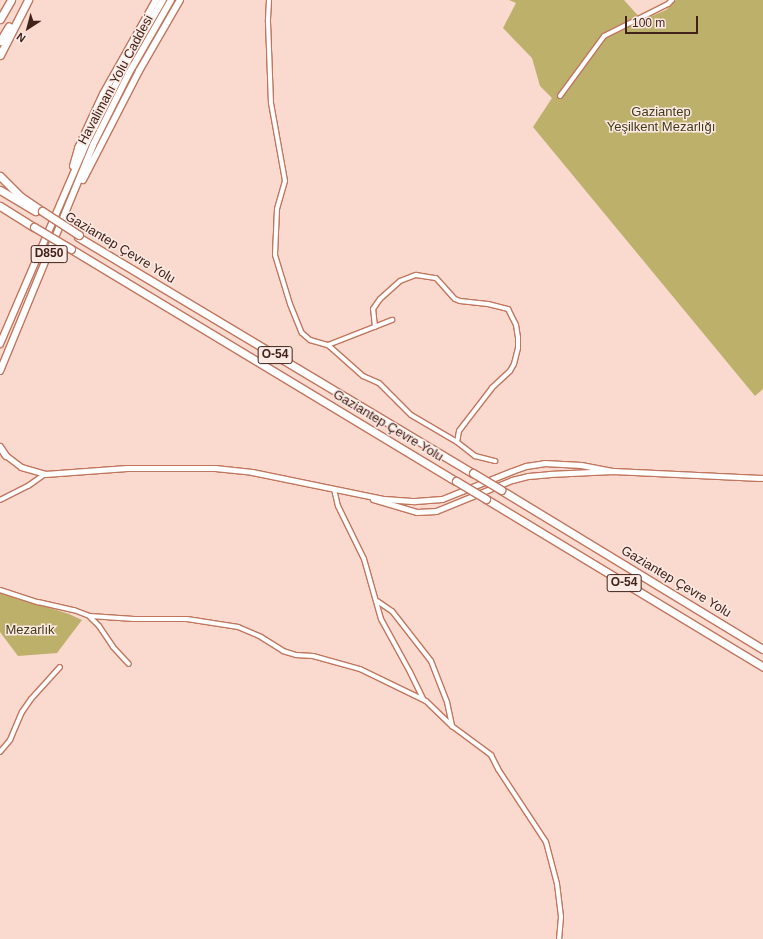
<!DOCTYPE html>
<html>
<head>
<meta charset="utf-8">
<style>
  body { margin:0 }
  #map { position:relative; width:763px; height:939px; overflow:hidden; background:#fad9ce; font-family:Helvetica,sans-serif }
  div>[style] { position:absolute }
  [style*='--x'] { left:calc(var(--x)*1px); top:calc(var(--y)*1px); width:calc(var(--w)*1px); rotate:calc(var(--a)*1deg) }
  .green>* { inset:0; background:#bdb06a }
  .roads { filter:drop-shadow(1px 0 #c0765e) drop-shadow(-1px 0 #c0765e) drop-shadow(0 1px #c0765e) drop-shadow(0 -1px #c0765e) }
  .minor>* { height:4px; margin:-2px; padding:0 2px; transform-origin:2px; border-radius:2px; background:#fff }
  .tertiary>* { height:5px; margin:-2.5px; padding:0 2.5px; transform-origin:2.5px; border-radius:2.5px; background:#fff }
  .trunk>* { height:6px; margin:-3px; padding:0 3px; transform-origin:3px; border-radius:3px; background:#fff }
  .motorway>* { height:7px; margin:-3.5px; padding:0 3.5px; transform-origin:3.5px; border-radius:3.5px; background:#fff }
  .bridges { filter:drop-shadow(1px 0 #c0765e) drop-shadow(-1px 0 #c0765e) drop-shadow(0 1px #c0765e) drop-shadow(0 -1px #c0765e) }
  .motorway-bridge>* { height:7px; margin:-3.5px; padding:0 3.5px; transform-origin:3.5px; border-radius:3.5px; background:#fff }
  span { translate:-50% -50%; white-space:nowrap; text-align:center; line-height:1.15; -webkit-text-stroke:3px #fbeae4; paint-order:stroke }
  .shield-label span { padding:1px 3px; background:#fbeae4; border:1px solid; border-radius:3px; -webkit-text-stroke-width:0 }
  .shield-label { font-size:12px; color:#412219; font-weight:700 }
  .street-label { font-size:13px; color:#412219 }
  .park-label { font-size:13px; color:#403a16 }
  .north { position:absolute; left:8px; top:8px; width:40px; height:40px; -webkit-text-stroke:3px #fbeae4; paint-order:stroke; rotate:216deg; font-size:11px; font-weight:700; line-height:16px; text-align:center; color:#412219 }
  .north::after { content:''; display:block; margin:auto; width:14px; height:18px; background:#412219; clip-path:polygon(50% 0,100% 100%,50% 72%,0 100%) }
  .scale { position:absolute; left:625px; top:16px; width:73px; height:18px; box-sizing:border-box; border:2px solid #412219; border-top:0; padding-left:5px; font-size:12px; line-height:14px; white-space:nowrap; color:#412219; -webkit-text-stroke:3px #fbeae4; paint-order:stroke }
</style>
</head>
<body>
<div id="map">
  <div class="green">
    <i style="clip-path:polygon(509px 0,624px 0,642px 20px,666px 10px,676px 0,763px 0,763px 389px,755px 396px,533px 127px,552px 98px,540px 86px,532px 58px,503px 28px,516px 3px)"></i>
    <i style="clip-path:polygon(0 592px,69px 614px,82px 620px,57px 653px,18px 656px,0 632px)"></i>
  </div>
  <div class="roads">
    <div class="minor">
      <i style="--x:269;--y:0;--w:22;--a:93"></i>
      <i style="--x:268;--y:22;--w:81;--a:87.9"></i>
      <i style="--x:271;--y:103;--w:79;--a:79.8"></i>
      <i style="--x:285;--y:181;--w:29;--a:106"></i>
      <i style="--x:277;--y:209;--w:46;--a:92.5"></i>
      <i style="--x:275;--y:255;--w:51;--a:73"></i>
      <i style="--x:290;--y:304;--w:31;--a:68"></i>
      <i style="--x:302;--y:333;--w:11;--a:41"></i>
      <i style="--x:310;--y:340;--w:19;--a:16"></i>
      <i style="--x:328;--y:345;--w:47;--a:41.5"></i>
      <i style="--x:363;--y:376;--w:17;--a:24"></i>
      <i style="--x:379;--y:383;--w:45;--a:45"></i>
      <i style="--x:411;--y:415;--w:53;--a:30.4"></i>
      <i style="--x:457;--y:442;--w:23;--a:38"></i>
      <i style="--x:475;--y:456;--w:21;--a:14"></i>
      <i style="--x:560;--y:96;--w:74;--a:-53.7"></i>
      <i style="--x:604;--y:36;--w:72;--a:-26.6"></i>
      <i style="--x:668;--y:4;--w:6;--a:-45"></i>
      <i style="--x:375;--y:327;--w:18;--a:-96"></i>
      <i style="--x:373;--y:309;--w:12;--a:-55"></i>
      <i style="--x:380;--y:299;--w:27;--a:-42"></i>
      <i style="--x:400;--y:281;--w:17;--a:-21"></i>
      <i style="--x:416;--y:275;--w:20;--a:9"></i>
      <i style="--x:436;--y:278;--w:28;--a:48"></i>
      <i style="--x:455;--y:299;--w:5;--a:22"></i>
      <i style="--x:460;--y:301;--w:28;--a:6"></i>
      <i style="--x:488;--y:304;--w:21;--a:14"></i>
      <i style="--x:508;--y:309;--w:18;--a:63"></i>
      <i style="--x:516;--y:325;--w:12;--a:81"></i>
      <i style="--x:518;--y:337;--w:11;--a:90"></i>
      <i style="--x:518;--y:348;--w:16;--a:104"></i>
      <i style="--x:514;--y:364;--w:8;--a:120"></i>
      <i style="--x:510;--y:371;--w:25;--a:137"></i>
      <i style="--x:492;--y:388;--w:44;--a:127.6"></i>
      <i style="--x:465;--y:423;--w:10;--a:127"></i>
      <i style="--x:459;--y:431;--w:11;--a:100"></i>
      <i style="--x:328;--y:345;--w:69;--a:-21.3"></i>
      <i style="--x:334;--y:489;--w:17;--a:77"></i>
      <i style="--x:338;--y:506;--w:59;--a:63.9"></i>
      <i style="--x:364;--y:559;--w:62;--a:74.2"></i>
      <i style="--x:381;--y:619;--w:60;--a:61.3"></i>
      <i style="--x:410;--y:672;--w:30;--a:64"></i>
      <i style="--x:0;--y:500;--w:31;--a:-27"></i>
      <i style="--x:28;--y:486;--w:21;--a:-35"></i>
      <i style="--x:0;--y:590;--w:40;--a:18"></i>
      <i style="--x:38;--y:602;--w:37;--a:13"></i>
      <i style="--x:74;--y:610;--w:17;--a:21"></i>
      <i style="--x:90;--y:616;--w:44;--a:3.9"></i>
      <i style="--x:134;--y:619;--w:53;--a:0"></i>
      <i style="--x:187;--y:619;--w:52;--a:8.9"></i>
      <i style="--x:238;--y:627;--w:25;--a:23"></i>
      <i style="--x:261;--y:637;--w:26;--a:32"></i>
      <i style="--x:283;--y:651;--w:14;--a:17"></i>
      <i style="--x:296;--y:655;--w:17;--a:3"></i>
      <i style="--x:313;--y:656;--w:49;--a:15.5"></i>
      <i style="--x:360;--y:669;--w:73;--a:25.9"></i>
      <i style="--x:426;--y:701;--w:36;--a:44"></i>
      <i style="--x:452;--y:726;--w:49;--a:36.6"></i>
      <i style="--x:491;--y:755;--w:16;--a:63"></i>
      <i style="--x:498;--y:769;--w:87;--a:56.7"></i>
      <i style="--x:546;--y:842;--w:43;--a:75.3"></i>
      <i style="--x:557;--y:884;--w:33;--a:83"></i>
      <i style="--x:561;--y:917;--w:22;--a:95"></i>
      <i style="--x:377;--y:601;--w:18;--a:34"></i>
      <i style="--x:392;--y:611;--w:63;--a:52"></i>
      <i style="--x:431;--y:661;--w:44;--a:68.7"></i>
      <i style="--x:447;--y:702;--w:25;--a:78"></i>
      <i style="--x:90;--y:617;--w:13;--a:45"></i>
      <i style="--x:99;--y:626;--w:25;--a:56"></i>
      <i style="--x:113;--y:647;--w:23;--a:47"></i>
      <i style="--x:0;--y:752;--w:16;--a:-50"></i>
      <i style="--x:10;--y:740;--w:30;--a:-67"></i>
      <i style="--x:22;--y:712;--w:16;--a:-55"></i>
      <i style="--x:31;--y:699;--w:43;--a:-47.8"></i>
    </div>
    <div class="tertiary">
      <i style="--x:4;--y:454;--w:21;--a:37"></i>
      <i style="--x:21;--y:467;--w:25;--a:16"></i>
      <i style="--x:45;--y:474;--w:82;--a:-4.2"></i>
      <i style="--x:127;--y:468;--w:88;--a:0"></i>
      <i style="--x:215;--y:468;--w:37;--a:6"></i>
      <i style="--x:252;--y:472;--w:135;--a:11.6"></i>
      <i style="--x:384;--y:499;--w:31;--a:4"></i>
      <i style="--x:415;--y:501;--w:27;--a:-4"></i>
      <i style="--x:442;--y:499;--w:75;--a:-21.8"></i>
      <i style="--x:512;--y:471;--w:15;--a:-20"></i>
      <i style="--x:526;--y:466;--w:18;--a:-9"></i>
      <i style="--x:544;--y:463;--w:37;--a:3"></i>
      <i style="--x:581;--y:465;--w:33;--a:11"></i>
      <i style="--x:373;--y:499;--w:46;--a:16.5"></i>
      <i style="--x:417;--y:512;--w:19;--a:-3"></i>
      <i style="--x:436;--y:511;--w:82;--a:-22.2"></i>
      <i style="--x:512;--y:480;--w:16;--a:-14"></i>
      <i style="--x:528;--y:476;--w:21;--a:-5"></i>
      <i style="--x:549;--y:474;--w:64;--a:-2.7"></i>
      <i style="--x:613;--y:471;--w:150;--a:2.7"></i>
    </div>
    <div class="trunk">
      <i style="--x:73;--y:166;--w:19;--a:-74"></i>
      <i style="--x:78;--y:148;--w:60;--a:-65.2"></i>
      <i style="--x:103;--y:94;--w:108;--a:-60.6"></i>
      <i style="--x:83;--y:180;--w:123;--a:-62.8"></i>
      <i style="--x:139;--y:71;--w:82;--a:-60"></i>
      <i style="--x:0;--y:344;--w:220;--a:-66.7"></i>
      <i style="--x:87;--y:142;--w:85;--a:-63.4"></i>
      <i style="--x:125;--y:66;--w:76;--a:-60.1"></i>
      <i style="--x:0;--y:371;--w:244;--a:-67.6"></i>
      <i style="--x:93;--y:145;--w:80;--a:-63.4"></i>
      <i style="--x:129;--y:73;--w:84;--a:-60.1"></i>
      <i style="--x:0;--y:447;--w:11;--a:56"></i>
    </div>
    <div class="motorway">
      <i style="--x:0;--y:19;--w:22;--a:-60"></i>
      <i style="--x:0;--y:41;--w:17;--a:-59"></i>
      <i style="--x:0;--y:55;--w:62;--a:-63"></i>
      <i style="--x:0;--y:176;--w:30;--a:45"></i>
      <i style="--x:21;--y:197;--w:25;--a:34"></i>
      <i style="--x:0;--y:190;--w:41;--a:31"></i>
      <i style="--x:0;--y:206;--w:40;--a:32"></i>
      <i style="--x:78;--y:237;--w:460;--a:30.9"></i>
      <i style="--x:71;--y:249;--w:449;--a:31.1"></i>
      <i style="--x:501;--y:490;--w:306;--a:31.3"></i>
      <i style="--x:486;--y:499;--w:324;--a:31.2"></i>
    </div>
  </div>
  <div class="bridges">
    <div class="motorway-bridge">
      <i style="--x:42;--y:211;--w:44;--a:33"></i>
      <i style="--x:34;--y:227;--w:43;--a:30.7"></i>
      <i style="--x:473;--y:473;--w:33;--a:31"></i>
      <i style="--x:456;--y:481;--w:35;--a:31"></i>
    </div>
  </div>
  <div class="shield-label">
    <span style="left:49px;top:254px">D850</span>
    <span style="left:275px;top:355px">O-54</span>
    <span style="left:624px;top:583px">O-54</span>
  </div>
  <div class="street-label">
    <span style="left:116px;top:80px;rotate:-62deg">Havalimanı Yolu Caddesi</span>
    <span style="left:120px;top:248px;rotate:31deg">Gaziantep Çevre Yolu</span>
    <span style="left:388px;top:426px;rotate:31deg">Gaziantep Çevre Yolu</span>
    <span style="left:676px;top:582px;rotate:31deg">Gaziantep Çevre Yolu</span>
  </div>
  <div class="park-label">
    <span style="left:661px;top:120px">Gaziantep<br>Yeşilkent Mezarlığı</span>
    <span style="left:30px;top:630px">Mezarlık</span>
  </div>
  <div class="north">N</div>
  <div class="scale">100 m</div>
</div>
</body>
</html>
